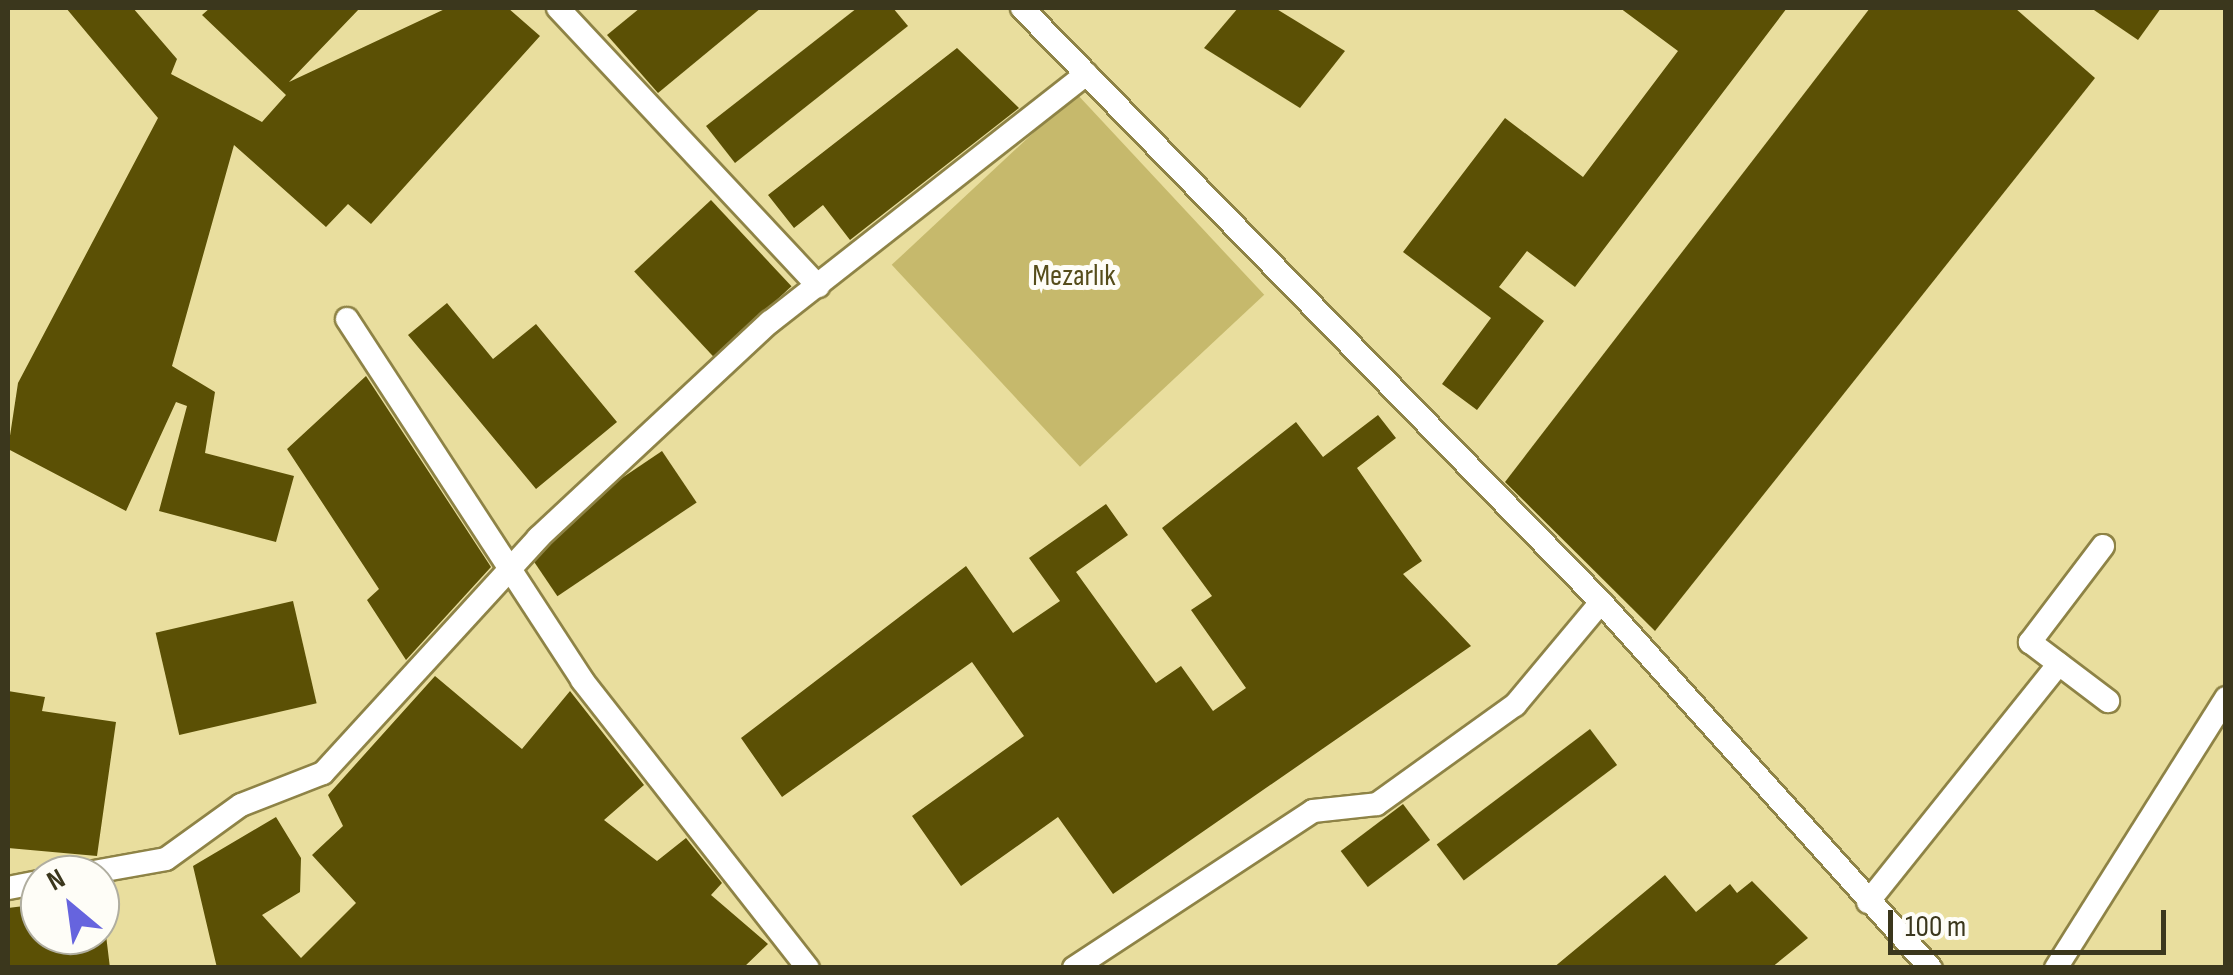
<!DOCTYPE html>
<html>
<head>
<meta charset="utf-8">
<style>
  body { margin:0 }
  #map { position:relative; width:2233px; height:975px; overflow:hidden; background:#e9de9e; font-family:"Sofia Sans Condensed",sans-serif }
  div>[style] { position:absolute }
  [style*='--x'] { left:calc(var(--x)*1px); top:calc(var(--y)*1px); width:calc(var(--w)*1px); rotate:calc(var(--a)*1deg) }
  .green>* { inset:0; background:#c6b96c; transform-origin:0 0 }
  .building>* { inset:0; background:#5b5005; transform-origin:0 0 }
  .roads { filter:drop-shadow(2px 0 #8e8346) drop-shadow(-2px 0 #8e8346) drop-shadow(0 2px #8e8346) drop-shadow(0 -2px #8e8346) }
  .minor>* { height:22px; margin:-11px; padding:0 11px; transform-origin:11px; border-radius:11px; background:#fff }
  span { translate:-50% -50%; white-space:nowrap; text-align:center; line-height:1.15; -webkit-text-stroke:10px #fefdf7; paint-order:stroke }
  .park-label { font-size:30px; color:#564d1b }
  .frame { position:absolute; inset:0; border:10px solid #3b371d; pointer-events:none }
  .north { position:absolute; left:20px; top:855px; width:100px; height:100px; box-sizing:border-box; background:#fefdf7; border:2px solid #b0aea0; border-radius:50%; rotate:331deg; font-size:28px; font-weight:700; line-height:40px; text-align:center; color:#3b371d }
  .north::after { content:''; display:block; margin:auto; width:35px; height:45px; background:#6664de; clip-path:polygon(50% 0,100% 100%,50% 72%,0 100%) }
  .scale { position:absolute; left:1888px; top:910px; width:278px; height:45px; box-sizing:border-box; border:5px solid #3b371d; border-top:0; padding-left:12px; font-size:30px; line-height:35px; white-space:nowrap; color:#3b371d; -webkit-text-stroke:8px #fefdf7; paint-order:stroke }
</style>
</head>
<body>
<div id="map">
  <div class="green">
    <i style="left:1076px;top:93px;width:276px;height:252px;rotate:47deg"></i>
  </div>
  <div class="building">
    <i style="clip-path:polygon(66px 8px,133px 8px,177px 59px,171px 74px,262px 122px,286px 95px,202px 15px,210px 8px,360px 8px,289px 82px,447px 8px,508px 8px,540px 36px,371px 224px,348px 204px,326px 227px,234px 145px,172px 366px,215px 392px,205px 453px,294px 476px,276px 542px,159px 511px,187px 406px,176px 402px,126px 511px,8px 449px,18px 383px,158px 118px)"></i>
    <i style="clip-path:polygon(640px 8px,761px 8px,658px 93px,607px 35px)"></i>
    <i style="clip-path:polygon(857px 8px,893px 8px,908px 26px,735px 163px,706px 126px)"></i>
    <i style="clip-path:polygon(1238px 8px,1275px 8px,1345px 51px,1300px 108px,1204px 48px)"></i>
    <i style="clip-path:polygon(1620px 8px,1787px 8px,1575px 287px,1527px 251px,1499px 287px,1544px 321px,1477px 410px,1442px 384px,1491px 318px,1403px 252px,1505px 118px,1583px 177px,1678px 51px)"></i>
    <i style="clip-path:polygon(1870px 8px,2015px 8px,2095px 78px,1655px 631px,1505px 482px)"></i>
    <i style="clip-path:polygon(2091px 8px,2161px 8px,2138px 40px)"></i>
    <i style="clip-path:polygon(957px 48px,1019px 108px,850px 240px,823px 205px,794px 228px,768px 195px)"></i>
    <i style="left:711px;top:200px;width:118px;height:105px;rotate:47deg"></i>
    <i style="clip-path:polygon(447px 303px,493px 359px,536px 324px,617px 422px,536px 489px,408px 335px)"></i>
    <i style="clip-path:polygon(366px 376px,491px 567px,406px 660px,367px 600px,379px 589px,287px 449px)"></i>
    <i style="clip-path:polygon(1378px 415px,1396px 438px,1357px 468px,1422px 561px,1403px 574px,1471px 646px,1113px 894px,1058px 817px,961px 886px,912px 816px,1024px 736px,972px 662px,782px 797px,741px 738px,966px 566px,1013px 633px,1060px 601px,1029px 558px,1106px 504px,1128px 535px,1076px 572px,1156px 683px,1181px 666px,1213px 711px,1246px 688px,1191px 610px,1212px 596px,1162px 528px,1296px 422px,1323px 457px)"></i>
    <i style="left:662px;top:451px;width:62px;height:168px;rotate:56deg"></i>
    <i style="left:293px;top:601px;width:105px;height:141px;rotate:77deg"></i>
    <i style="clip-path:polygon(435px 676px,522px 749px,570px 691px,644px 785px,604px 820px,657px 861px,686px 838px,722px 883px,711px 895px,768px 944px,743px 968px,217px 968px,193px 866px,276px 817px,301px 858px,300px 892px,262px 915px,301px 958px,356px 903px,312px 855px,343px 826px,328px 795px)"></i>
    <i style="clip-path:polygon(8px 691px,45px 697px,42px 711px,116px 722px,97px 856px,8px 848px)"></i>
    <i style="left:1590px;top:729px;width:45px;height:192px;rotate:53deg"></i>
    <i style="left:1403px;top:804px;width:45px;height:78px;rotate:53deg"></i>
    <i style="clip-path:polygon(1665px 875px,1696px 912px,1730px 884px,1737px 893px,1752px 881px,1808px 938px,1771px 968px,1553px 968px)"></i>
    <i style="clip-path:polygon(40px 904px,40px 935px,106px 935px,110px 968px,8px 968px,8px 908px)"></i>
  </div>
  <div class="roads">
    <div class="minor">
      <i style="--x:558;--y:8;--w:381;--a:46.9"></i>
      <i style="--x:1022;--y:8;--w:830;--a:45.73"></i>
      <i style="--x:1601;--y:602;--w:493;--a:48"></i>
      <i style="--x:347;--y:319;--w:431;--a:56.9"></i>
      <i style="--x:582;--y:680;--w:366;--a:51.9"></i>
      <i style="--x:2103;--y:546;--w:121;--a:127.2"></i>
      <i style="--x:2030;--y:642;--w:98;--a:37.1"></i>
      <i style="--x:77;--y:875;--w:90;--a:-10.2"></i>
      <i style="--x:166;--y:859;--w:92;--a:-35.8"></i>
      <i style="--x:241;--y:805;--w:88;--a:-21.3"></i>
      <i style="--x:323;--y:773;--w:319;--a:-47.5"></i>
      <i style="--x:538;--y:538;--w:317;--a:-43"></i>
      <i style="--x:770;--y:322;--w:402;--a:-38.1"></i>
      <i style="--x:8;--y:888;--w:33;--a:-11"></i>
      <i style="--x:1868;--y:902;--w:305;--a:-51.3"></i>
      <i style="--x:1074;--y:968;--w:286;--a:-33.3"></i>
      <i style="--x:1313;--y:811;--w:64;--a:-6.2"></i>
      <i style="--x:1377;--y:804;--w:170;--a:-35.7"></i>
      <i style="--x:1515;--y:705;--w:134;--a:-50.1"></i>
      <i style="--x:2056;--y:968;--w:319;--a:-57.8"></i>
    </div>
  </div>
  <div class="park-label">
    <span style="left:1074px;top:276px">Mezarlık</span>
  </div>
  <div class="frame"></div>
  <div class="north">N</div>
  <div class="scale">100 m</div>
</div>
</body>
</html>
